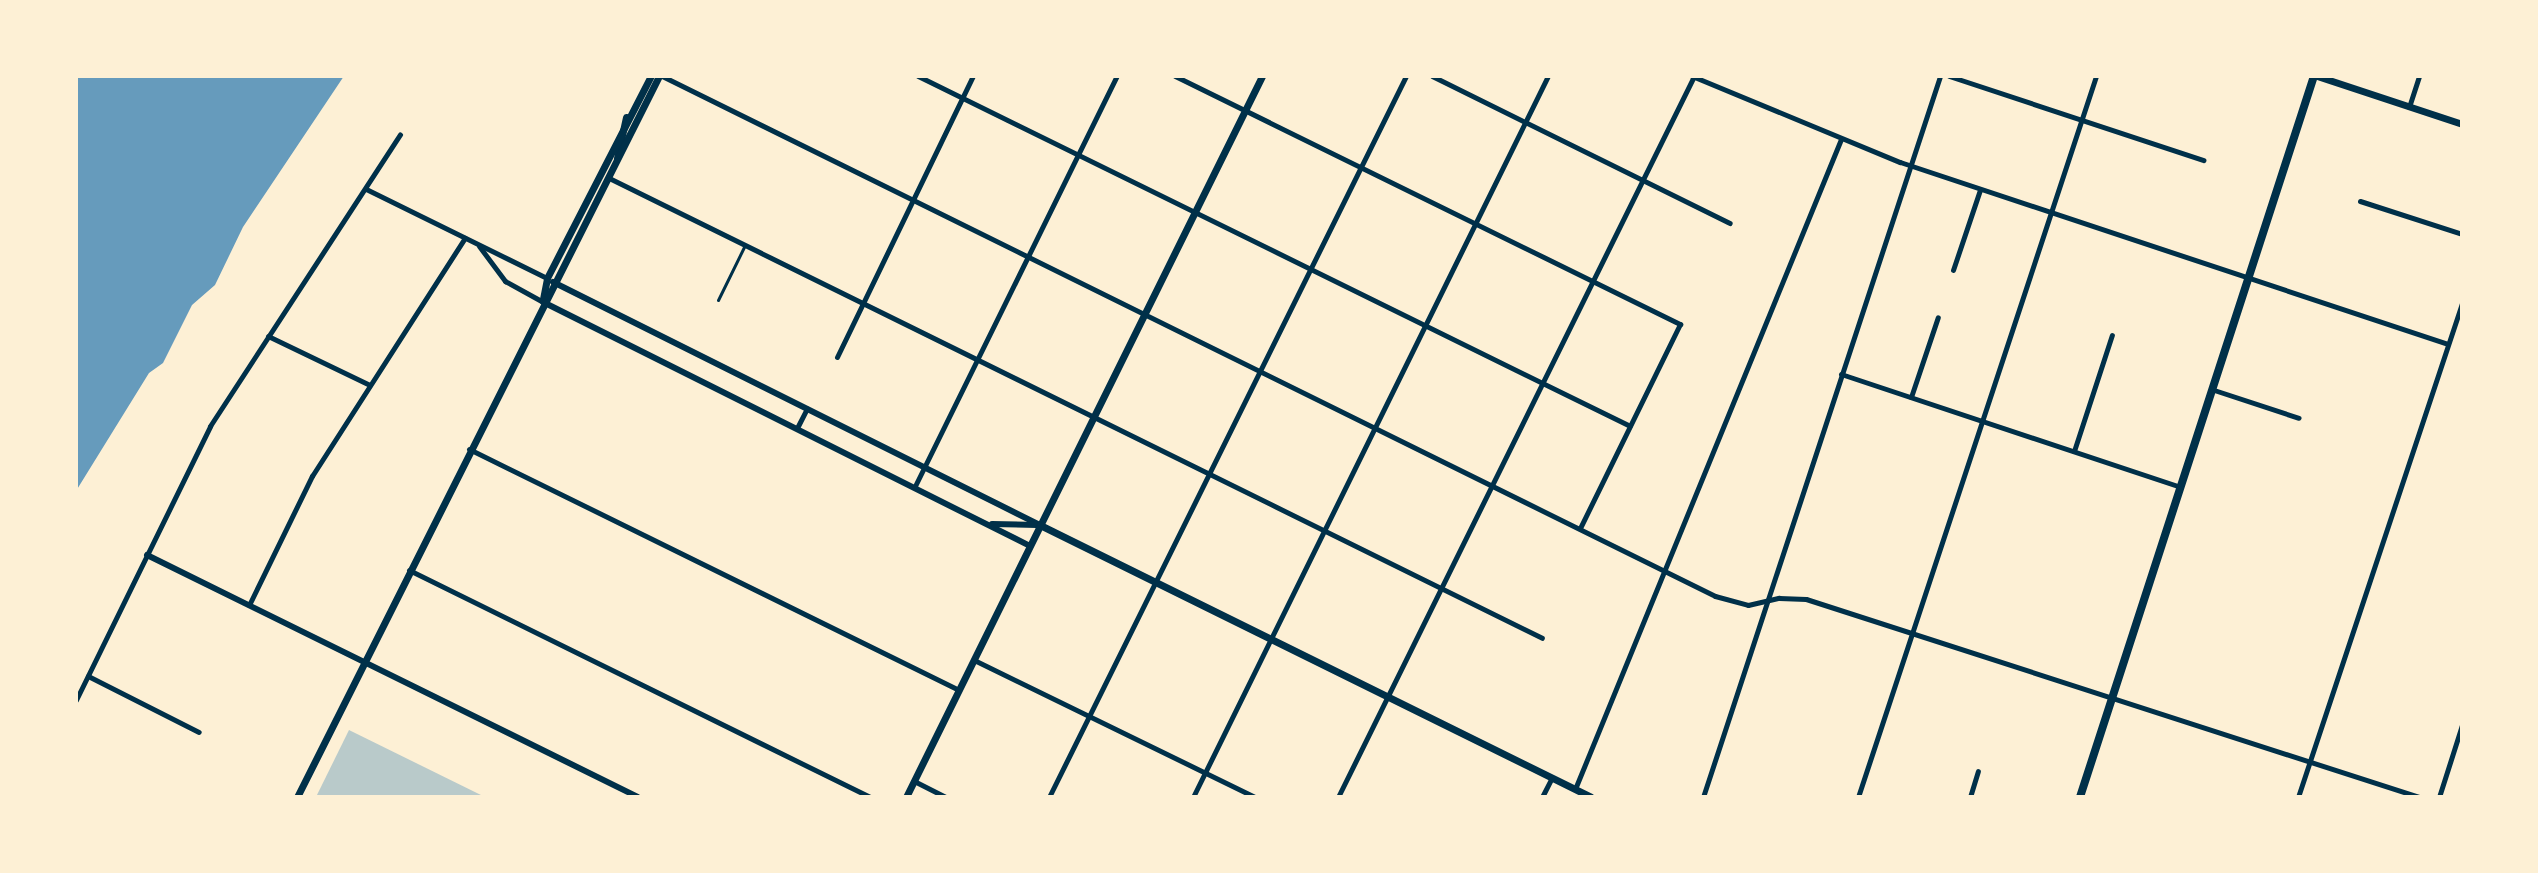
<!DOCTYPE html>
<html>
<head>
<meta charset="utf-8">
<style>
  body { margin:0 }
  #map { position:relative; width:2538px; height:873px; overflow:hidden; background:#fdf0d5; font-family:Raleway,sans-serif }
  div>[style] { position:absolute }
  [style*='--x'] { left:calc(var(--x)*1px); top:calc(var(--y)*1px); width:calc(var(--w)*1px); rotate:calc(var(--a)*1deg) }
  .green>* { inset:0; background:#b9caca }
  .water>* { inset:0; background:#669bbc }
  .service>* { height:3px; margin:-1.5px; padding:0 1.5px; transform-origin:1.5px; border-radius:1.5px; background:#003049 }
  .minor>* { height:5px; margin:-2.5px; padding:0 2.5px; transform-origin:2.5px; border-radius:2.5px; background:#003049 }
  .tertiary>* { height:6px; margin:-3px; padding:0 3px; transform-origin:3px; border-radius:3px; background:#003049 }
  .secondary>* { height:7px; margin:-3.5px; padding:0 3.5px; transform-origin:3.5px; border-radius:3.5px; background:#003049 }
  .primary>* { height:8px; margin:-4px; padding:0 4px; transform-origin:4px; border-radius:4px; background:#003049 }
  span { translate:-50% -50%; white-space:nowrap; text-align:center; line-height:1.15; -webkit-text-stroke:8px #fdf0d5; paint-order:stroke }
  .frame { position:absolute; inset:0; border:78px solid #fdf0d5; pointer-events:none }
</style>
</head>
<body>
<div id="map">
  <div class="green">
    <i style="clip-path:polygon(349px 730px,485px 797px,316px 797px)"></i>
  </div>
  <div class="water">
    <i style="clip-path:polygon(76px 76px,344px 76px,243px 227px,215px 285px,192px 305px,163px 363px,149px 373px,76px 491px)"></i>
  </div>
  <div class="service">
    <i style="--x:718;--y:300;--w:59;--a:-63.9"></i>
  </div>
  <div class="minor">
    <i style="--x:662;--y:76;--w:1174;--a:26.28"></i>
    <i style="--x:1715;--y:596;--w:34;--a:15"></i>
    <i style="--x:1748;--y:605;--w:32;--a:-13"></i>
    <i style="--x:1779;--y:598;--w:27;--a:2"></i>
    <i style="--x:1806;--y:599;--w:644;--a:17.9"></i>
    <i style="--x:918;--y:76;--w:793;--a:26.18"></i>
    <i style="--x:1175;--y:76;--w:563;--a:26.16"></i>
    <i style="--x:1680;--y:324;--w:227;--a:116.1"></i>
    <i style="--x:1432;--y:76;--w:332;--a:26.3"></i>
    <i style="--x:1692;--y:76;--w:225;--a:22.5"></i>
    <i style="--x:1900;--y:162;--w:577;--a:18.37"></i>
    <i style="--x:1949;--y:76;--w:268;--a:18.3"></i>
    <i style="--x:2409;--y:107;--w:33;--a:-72"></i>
    <i style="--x:609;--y:178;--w:1040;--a:26.24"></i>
    <i style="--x:366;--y:189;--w:202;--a:26.2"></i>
    <i style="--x:2360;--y:201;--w:107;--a:17.9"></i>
    <i style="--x:479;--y:246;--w:44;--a:53.4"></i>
    <i style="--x:505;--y:281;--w:43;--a:28.9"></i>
    <i style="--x:1953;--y:270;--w:84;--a:-71.4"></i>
    <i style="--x:268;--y:336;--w:113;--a:25.7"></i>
    <i style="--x:837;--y:357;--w:312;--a:-64.2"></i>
    <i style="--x:1841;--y:374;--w:358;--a:18.4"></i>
    <i style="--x:2214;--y:390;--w:89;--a:18.2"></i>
    <i style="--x:1911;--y:397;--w:84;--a:-71.4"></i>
    <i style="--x:797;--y:428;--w:22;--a:-63"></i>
    <i style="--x:469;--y:449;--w:546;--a:26.19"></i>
    <i style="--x:2074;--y:451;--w:122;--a:-71.9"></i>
    <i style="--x:915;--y:486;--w:457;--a:-63.8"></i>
    <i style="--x:409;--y:570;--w:514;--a:26.22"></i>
    <i style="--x:249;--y:605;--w:144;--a:-64"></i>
    <i style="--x:312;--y:476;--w:283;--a:-57.3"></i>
    <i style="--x:974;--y:660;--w:313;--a:26"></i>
    <i style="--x:88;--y:676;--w:124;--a:26.8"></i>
    <i style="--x:76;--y:700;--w:305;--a:-63.9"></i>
    <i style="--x:210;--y:426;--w:348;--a:-56.9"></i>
    <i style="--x:914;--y:781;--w:36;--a:27"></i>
    <i style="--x:1575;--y:789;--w:702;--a:-67.74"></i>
    <i style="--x:1049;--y:797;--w:805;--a:-63.66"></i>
    <i style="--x:1193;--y:797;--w:804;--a:-63.79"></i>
    <i style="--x:1338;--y:797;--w:804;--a:-63.72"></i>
    <i style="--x:1542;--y:797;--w:22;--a:-63"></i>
    <i style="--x:1703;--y:797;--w:759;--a:-71.8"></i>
    <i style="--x:1858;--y:797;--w:759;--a:-71.73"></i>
    <i style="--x:1970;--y:797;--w:27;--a:-73"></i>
    <i style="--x:2298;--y:797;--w:521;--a:-71.63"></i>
    <i style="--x:2439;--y:797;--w:76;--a:-72.3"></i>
  </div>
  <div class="tertiary">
    <i style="--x:553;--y:282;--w:544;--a:26.52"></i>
    <i style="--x:543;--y:302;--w:545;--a:26.61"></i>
    <i style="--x:992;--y:524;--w:45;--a:1.3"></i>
    <i style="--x:147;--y:555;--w:547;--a:26.24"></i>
  </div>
  <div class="secondary">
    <i style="--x:2317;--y:76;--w:153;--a:18.3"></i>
    <i style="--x:617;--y:158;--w:42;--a:-77.6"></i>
    <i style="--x:543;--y:299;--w:21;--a:-79"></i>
    <i style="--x:547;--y:278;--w:227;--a:-62.8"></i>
    <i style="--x:1040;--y:525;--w:614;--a:26.27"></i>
    <i style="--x:297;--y:797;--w:807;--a:-63.34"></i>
    <i style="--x:906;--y:797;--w:804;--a:-63.72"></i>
  </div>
  <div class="primary">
    <i style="--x:2080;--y:797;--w:758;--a:-72.02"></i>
  </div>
  <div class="frame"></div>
</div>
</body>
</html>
